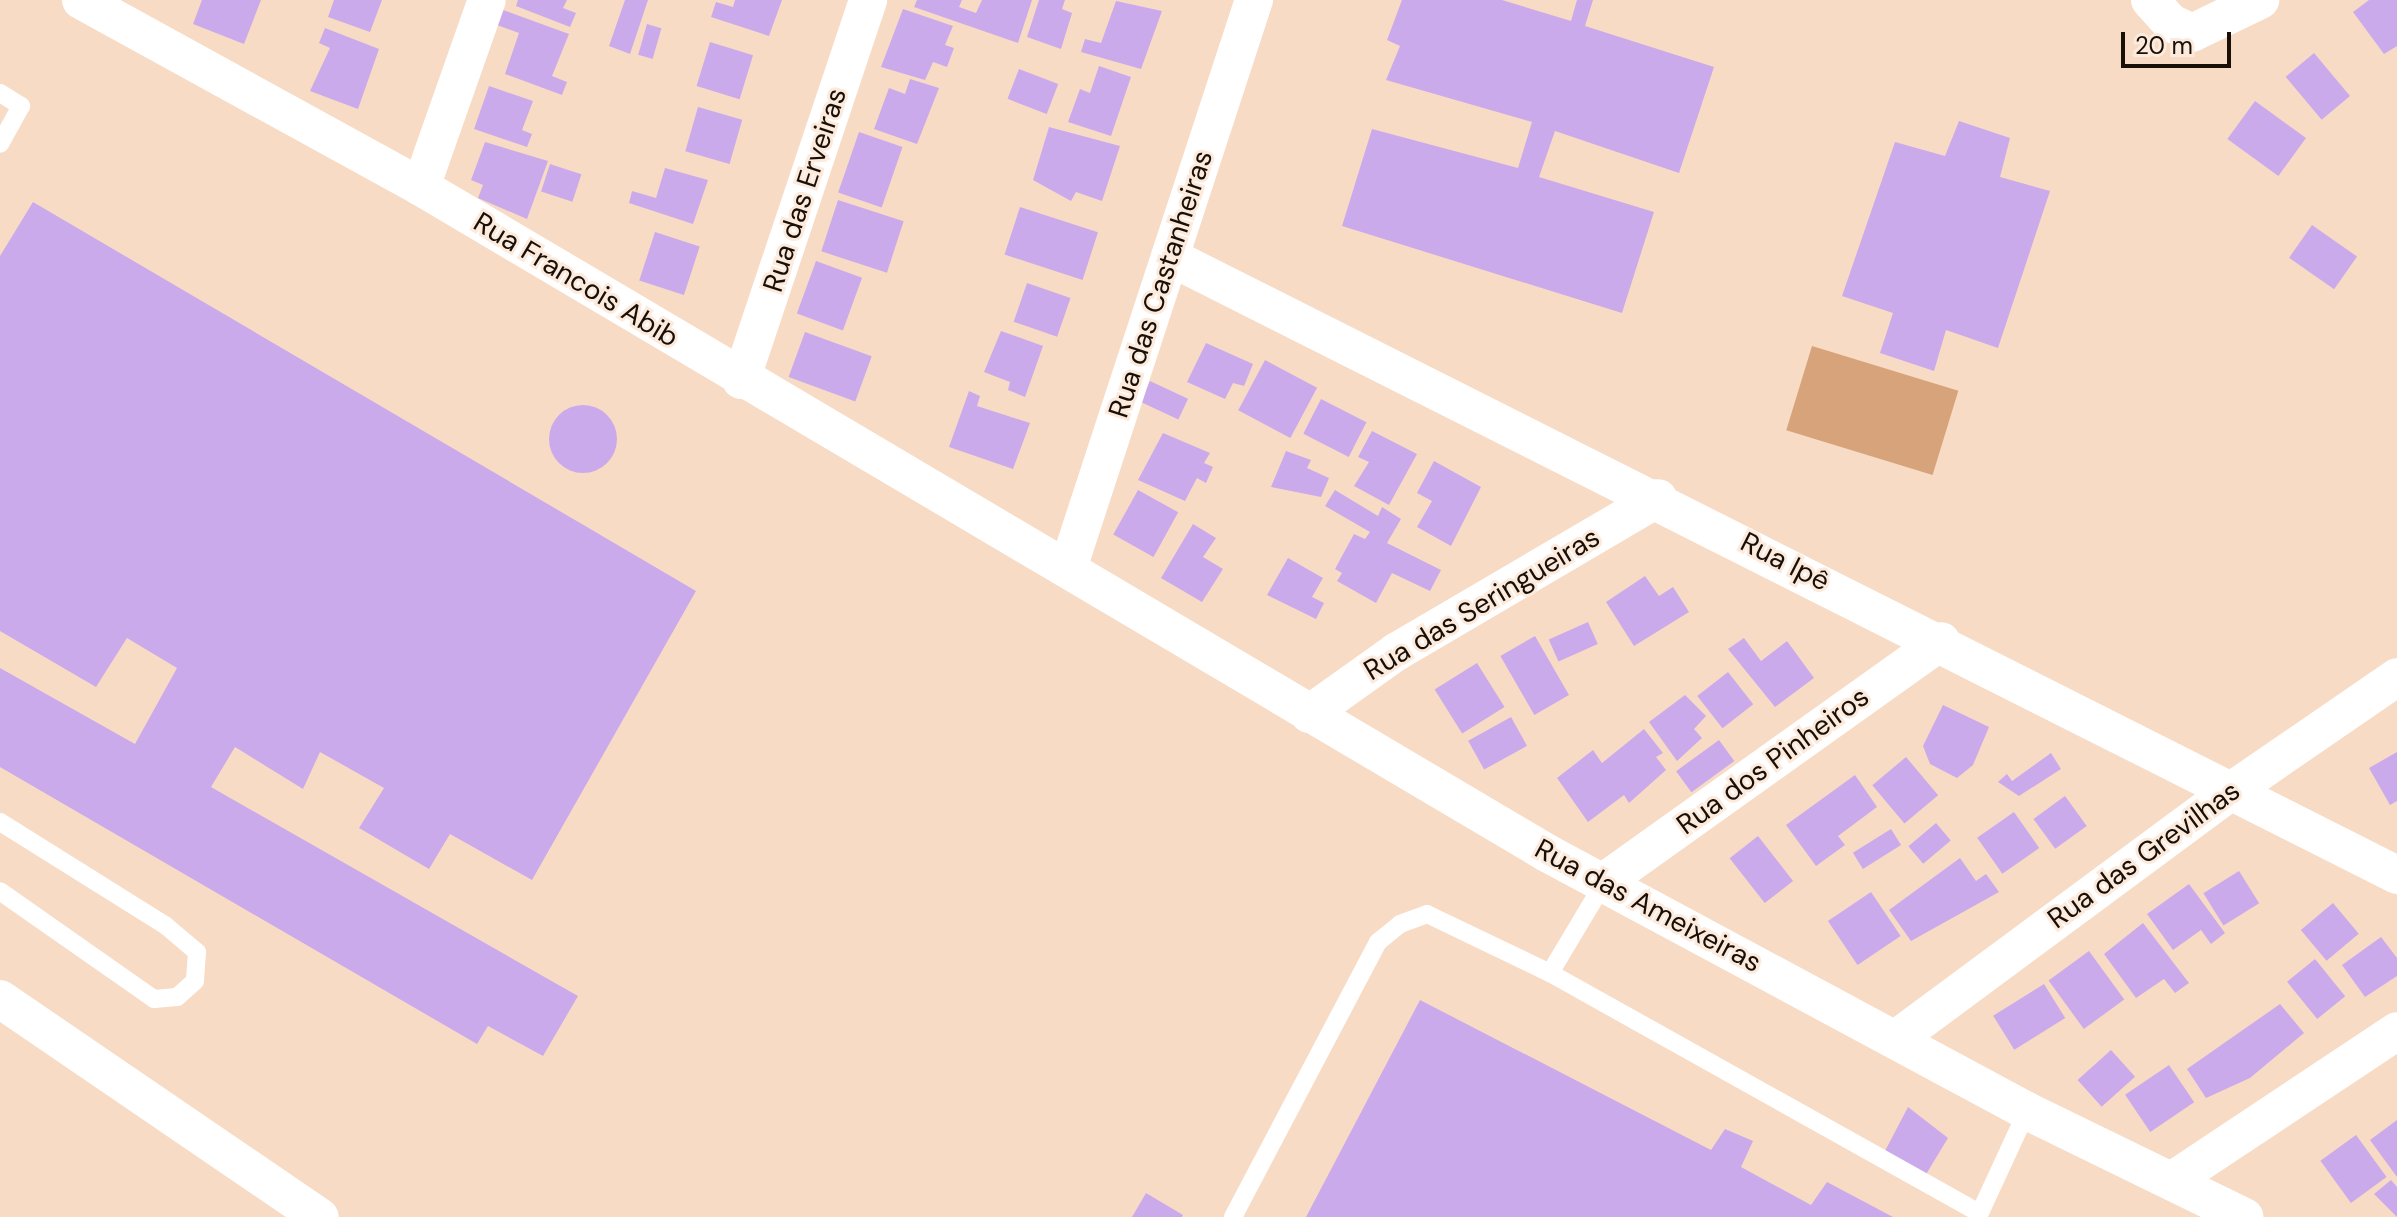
<!DOCTYPE html>
<html>
<head>
<meta charset="utf-8">
<style>
  body { margin:0 }
  #map { position:relative; width:2397px; height:1217px; overflow:hidden; background:#f7dbc5; font-family:"DM Sans",sans-serif }
  div>[style] { position:absolute }
  [style*='--x'] { left:calc(var(--x)*1px); top:calc(var(--y)*1px); width:calc(var(--w)*1px); rotate:calc(var(--a)*1deg) }
  .green>* { inset:0; background:#d7a37b; transform-origin:0 0 }
  .building>* { inset:0; background:#cbaaec; transform-origin:0 0 }
  .round { border-radius:50% }
  .lane>* { height:18px; margin:-9px; padding:0 9px; transform-origin:9px; border-radius:9px; background:#fff }
  .street>* { height:38px; margin:-19px; padding:0 19px; transform-origin:19px; border-radius:19px; background:#fff }
  span { translate:-50% -50%; white-space:nowrap; text-align:center; line-height:1.15; -webkit-text-stroke:6px #fceadd; paint-order:stroke }
  .street-label { font-size:28px; color:#180f07 }
  .scale { position:absolute; left:2121px; top:32px; width:110px; height:36px; box-sizing:border-box; border:4px solid #180f07; border-top:0; padding-left:10px; font-size:24px; line-height:28px; white-space:nowrap; color:#180f07; -webkit-text-stroke:6px #fceadd; paint-order:stroke }
</style>
</head>
<body>
<div id="map">
  <div class="green">
    <i style="left:1812px;top:346px;width:153px;height:88px;rotate:17deg"></i>
  </div>
  <div class="building">
    <i style="clip-path:polygon(202px 0,261px 0,244px 44px,193px 24px)"></i>
    <i style="clip-path:polygon(334px 0,382px 0,370px 32px,328px 17px)"></i>
    <i style="clip-path:polygon(518px 0,567px 0,563px 8px,576px 13px,570px 27px,516px 6px)"></i>
    <i style="clip-path:polygon(625px 0,648px 0,630px 54px,609px 46px)"></i>
    <i style="clip-path:polygon(735px 0,782px 0,769px 36px,711px 17px,716px 2px,733px 7px)"></i>
    <i style="clip-path:polygon(917px 0,962px 0,959px 7px,976px 13px,982px 0,1032px 0,1018px 43px,914px 7px)"></i>
    <i style="clip-path:polygon(1039px 0,1065px 0,1062px 9px,1072px 13px,1061px 49px,1027px 37px)"></i>
    <i style="clip-path:polygon(1402px 0,1502px 0,1571px 21px,1577px 0,1593px 0,1585px 26px,1714px 67px,1679px 173px,1555px 131px,1539px 177px,1654px 212px,1622px 313px,1342px 226px,1372px 129px,1518px 168px,1532px 122px,1386px 80px,1400px 46px,1387px 40px)"></i>
    <i style="clip-path:polygon(2369px 0,2397px 0,2397px 46px,2384px 54px,2353px 12px)"></i>
    <i style="clip-path:polygon(1116px 1px,1162px 11px,1141px 69px,1081px 52px,1085px 39px,1101px 43px)"></i>
    <i style="clip-path:polygon(903px 9px,953px 26px,945px 45px,954px 48px,947px 67px,933px 62px,925px 80px,881px 67px)"></i>
    <i style="clip-path:polygon(503px 10px,569px 34px,552px 76px,567px 82px,562px 95px,505px 74px,519px 33px,497px 25px)"></i>
    <i style="left:647px;top:24px;width:15px;height:32px;rotate:16deg"></i>
    <i style="clip-path:polygon(325px 28px,379px 49px,358px 109px,310px 91px,330px 48px,319px 43px)"></i>
    <i style="left:710px;top:42px;width:45px;height:46px;rotate:17deg"></i>
    <i style="left:2314px;top:53px;width:56px;height:37px;rotate:50deg"></i>
    <i style="clip-path:polygon(1099px 66px,1131px 77px,1111px 136px,1068px 122px,1080px 89px,1090px 93px)"></i>
    <i style="left:1019px;top:69px;width:42px;height:32px;rotate:21deg"></i>
    <i style="clip-path:polygon(910px 79px,939px 88px,917px 144px,874px 129px,889px 88px,905px 94px)"></i>
    <i style="clip-path:polygon(489px 86px,533px 101px,522px 130px,532px 134px,527px 147px,474px 129px)"></i>
    <i style="left:2255px;top:101px;width:63px;height:47px;rotate:36deg"></i>
    <i style="left:698px;top:107px;width:46px;height:46px;rotate:16deg"></i>
    <i style="clip-path:polygon(1959px 121px,2010px 138px,2000px 177px,2050px 191px,1998px 348px,1946px 330px,1934px 371px,1880px 353px,1893px 313px,1842px 296px,1895px 142px,1945px 156px)"></i>
    <i style="clip-path:polygon(1049px 127px,1120px 146px,1102px 201px,1076px 192px,1071px 201px,1033px 180px)"></i>
    <i style="left:859px;top:132px;width:46px;height:64px;rotate:19deg"></i>
    <i style="clip-path:polygon(485px 142px,548px 161px,527px 219px,478px 198px,483px 185px,471px 180px)"></i>
    <i style="left:550px;top:164px;width:33px;height:29px;rotate:18deg"></i>
    <i style="clip-path:polygon(665px 168px,708px 180px,693px 224px,629px 203px,632px 191px,656px 198px)"></i>
    <i style="left:838px;top:200px;width:69px;height:54px;rotate:18deg"></i>
    <i style="clip-path:polygon(33px 202px,696px 591px,532px 880px,450px 834px,429px 869px,359px 828px,384px 788px,320px 752px,303px 789px,235px 747px,211px 787px,578px 996px,543px 1056px,488px 1026px,477px 1044px,0 767px,0 668px,135px 744px,177px 668px,127px 638px,96px 687px,0 631px,0 256px)"></i>
    <i style="left:1020px;top:207px;width:82px;height:50px;rotate:18deg"></i>
    <i style="left:2312px;top:225px;width:55px;height:40px;rotate:35deg"></i>
    <i style="left:655px;top:232px;width:47px;height:51px;rotate:18deg"></i>
    <i style="left:816px;top:261px;width:49px;height:56px;rotate:20deg"></i>
    <i style="left:1027px;top:283px;width:46px;height:41px;rotate:19deg"></i>
    <i style="clip-path:polygon(1001px 331px,1043px 346px,1025px 397px,1008px 390px,1010px 382px,984px 372px)"></i>
    <i style="left:805px;top:332px;width:71px;height:48px;rotate:20deg"></i>
    <i style="clip-path:polygon(1206px 343px,1253px 364px,1244px 386px,1233px 383px,1225px 399px,1187px 382px)"></i>
    <i style="left:1265px;top:360px;width:59px;height:57px;rotate:28deg"></i>
    <i style="left:1150px;top:381px;width:42px;height:23px;rotate:25deg"></i>
    <i style="clip-path:polygon(969px 391px,980px 396px,977px 406px,1030px 423px,1013px 469px,949px 447px)"></i>
    <i style="left:1321px;top:399px;width:51px;height:39px;rotate:27deg"></i>
    <i class="round" style="left:549px;top:405px;width:68px;height:68px"></i>
    <i style="clip-path:polygon(1372px 431px,1417px 454px,1389px 505px,1354px 486px,1369px 462px,1358px 457px)"></i>
    <i style="clip-path:polygon(1163px 433px,1210px 453px,1204px 463px,1213px 467px,1206px 483px,1197px 478px,1185px 501px,1138px 480px)"></i>
    <i style="clip-path:polygon(1286px 451px,1311px 460px,1307px 468px,1329px 478px,1321px 497px,1271px 487px)"></i>
    <i style="clip-path:polygon(1434px 461px,1481px 487px,1451px 546px,1417px 527px,1432px 501px,1417px 493px)"></i>
    <i style="left:1138px;top:490px;width:46px;height:51px;rotate:29deg"></i>
    <i style="clip-path:polygon(1335px 490px,1378px 516px,1382px 507px,1401px 519px,1387px 543px,1441px 570px,1430px 591px,1392px 573px,1376px 603px,1337px 581px,1342px 573px,1335px 569px,1354px 534px,1365px 539px,1370px 532px,1325px 506px)"></i>
    <i style="clip-path:polygon(1193px 524px,1216px 538px,1203px 557px,1223px 569px,1202px 602px,1161px 578px)"></i>
    <i style="clip-path:polygon(1288px 558px,1323px 578px,1312px 597px,1324px 603px,1316px 619px,1267px 595px)"></i>
    <i style="clip-path:polygon(1645px 576px,1659px 596px,1673px 587px,1689px 612px,1634px 646px,1606px 602px)"></i>
    <i style="left:1588px;top:622px;width:24px;height:43px;rotate:66deg"></i>
    <i style="left:1535px;top:636px;width:68px;height:40px;rotate:60deg"></i>
    <i style="clip-path:polygon(1744px 638px,1761px 661px,1787px 641px,1814px 678px,1775px 707px,1728px 649px)"></i>
    <i style="left:1477px;top:663px;width:52px;height:50px;rotate:58deg"></i>
    <i style="left:1728px;top:672px;width:41px;height:39px;rotate:52deg"></i>
    <i style="clip-path:polygon(1685px 695px,1706px 716px,1694px 729px,1702px 738px,1677px 761px,1649px 722px)"></i>
    <i style="clip-path:polygon(1943px 705px,1989px 727px,1973px 765px,1957px 778px,1930px 764px,1923px 746px)"></i>
    <i style="left:1511px;top:717px;width:33px;height:49px;rotate:61deg"></i>
    <i style="clip-path:polygon(1644px 729px,1663px 753px,1656px 757px,1666px 770px,1629px 803px,1624px 795px,1588px 822px,1557px 778px,1593px 750px,1602px 763px)"></i>
    <i style="left:1719px;top:740px;width:26px;height:53px;rotate:54deg"></i>
    <i style="clip-path:polygon(2397px 752px,2397px 801px,2390px 805px,2369px 768px)"></i>
    <i style="clip-path:polygon(2051px 753px,2061px 769px,2019px 796px,1998px 782px,2007px 774px,2012px 781px)"></i>
    <i style="left:1906px;top:757px;width:50px;height:44px;rotate:50deg"></i>
    <i style="clip-path:polygon(1855px 775px,1877px 807px,1838px 836px,1845px 845px,1816px 866px,1786px 825px)"></i>
    <i style="left:2065px;top:796px;width:37px;height:39px;rotate:54deg"></i>
    <i style="left:2014px;top:812px;width:44px;height:45px;rotate:55deg"></i>
    <i style="left:1936px;top:823px;width:23px;height:36px;rotate:50deg"></i>
    <i style="left:1891px;top:829px;width:19px;height:45px;rotate:58deg"></i>
    <i style="left:1758px;top:836px;width:57px;height:36px;rotate:52deg"></i>
    <i style="clip-path:polygon(1960px 858px,1976px 881px,1986px 874px,1999px 892px,1911px 941px,1889px 910px)"></i>
    <i style="left:2239px;top:871px;width:38px;height:42px;rotate:58deg"></i>
    <i style="clip-path:polygon(2189px 884px,2225px 933px,2211px 944px,2201px 930px,2173px 950px,2147px 914px)"></i>
    <i style="left:1871px;top:892px;width:53px;height:52px;rotate:56deg"></i>
    <i style="left:2333px;top:903px;width:40px;height:42px;rotate:50deg"></i>
    <i style="clip-path:polygon(2143px 923px,2189px 983px,2175px 993px,2164px 979px,2136px 998px,2104px 954px)"></i>
    <i style="clip-path:polygon(2381px 937px,2397px 958px,2397px 976px,2365px 997px,2342px 965px)"></i>
    <i style="left:2089px;top:951px;width:60px;height:50px;rotate:54deg"></i>
    <i style="left:2315px;top:959px;width:48px;height:36px;rotate:51deg"></i>
    <i style="left:2044px;top:984px;width:40px;height:60px;rotate:58deg"></i>
    <i style="clip-path:polygon(1420px 1000px,1711px 1150px,1725px 1129px,1753px 1141px,1741px 1167px,1811px 1205px,1827px 1182px,1893px 1217px,1306px 1217px)"></i>
    <i style="clip-path:polygon(2280px 1004px,2304px 1033px,2250px 1078px,2206px 1098px,2187px 1069px)"></i>
    <i style="left:2111px;top:1050px;width:36px;height:45px;rotate:48deg"></i>
    <i style="left:2169px;top:1065px;width:45px;height:53px;rotate:56deg"></i>
    <i style="clip-path:polygon(1908px 1107px,1948px 1138px,1925px 1176px,1885px 1151px)"></i>
    <i style="clip-path:polygon(2397px 1120px,2397px 1177px,2370px 1140px)"></i>
    <i style="left:2356px;top:1135px;width:52px;height:44px;rotate:54deg"></i>
    <i style="clip-path:polygon(2391px 1180px,2397px 1187px,2397px 1217px,2374px 1194px)"></i>
    <i style="clip-path:polygon(1146px 1193px,1183px 1215px,1182px 1217px,1132px 1217px)"></i>
  </div>
  <div class="lane">
    <i style="--x:0;--y:93;--w:25;--a:32"></i>
    <i style="--x:21;--y:106;--w:43;--a:118.9"></i>
    <i style="--x:0;--y:822;--w:195;--a:32"></i>
    <i style="--x:165;--y:925;--w:42;--a:40.2"></i>
    <i style="--x:197;--y:952;--w:29;--a:94"></i>
    <i style="--x:195;--y:981;--w:24;--a:138"></i>
    <i style="--x:177;--y:997;--w:23;--a:175"></i>
    <i style="--x:154;--y:999;--w:188;--a:-145"></i>
    <i style="--x:1550;--y:973;--w:107;--a:-59.1"></i>
    <i style="--x:1233;--y:1217;--w:311;--a:-62.2"></i>
    <i style="--x:1378;--y:942;--w:28;--a:-39"></i>
    <i style="--x:1400;--y:924;--w:29;--a:-20"></i>
    <i style="--x:1427;--y:914;--w:136;--a:25.6"></i>
    <i style="--x:1550;--y:973;--w:492;--a:29.2"></i>
    <i style="--x:1978;--y:1217;--w:117;--a:-65.2"></i>
  </div>
  <div class="street">
    <i style="--x:81;--y:0;--w:388;--a:28.8"></i>
    <i style="--x:421;--y:187;--w:1308;--a:30.6"></i>
    <i style="--x:1547;--y:853;--w:545;--a:28.26"></i>
    <i style="--x:2027;--y:1111;--w:242;--a:26"></i>
    <i style="--x:2150;--y:0;--w:31;--a:48"></i>
    <i style="--x:2171;--y:23;--w:23;--a:25"></i>
    <i style="--x:2192;--y:33;--w:76;--a:-25.9"></i>
    <i style="--x:421;--y:187;--w:198;--a:-70.6"></i>
    <i style="--x:1170;--y:257;--w:1374;--a:26.73"></i>
    <i style="--x:741;--y:380;--w:401;--a:-71.5"></i>
    <i style="--x:1068;--y:568;--w:598;--a:-71.87"></i>
    <i style="--x:1309;--y:714;--w:107;--a:-35.5"></i>
    <i style="--x:1396;--y:652;--w:304;--a:-30.4"></i>
    <i style="--x:1605;--y:881;--w:413;--a:-35.5"></i>
    <i style="--x:0;--y:999;--w:387;--a:34.3"></i>
    <i style="--x:1896;--y:1039;--w:412;--a:-36.5"></i>
    <i style="--x:2227;--y:794;--w:206;--a:-34.5"></i>
    <i style="--x:2173;--y:1180;--w:269;--a:-33.6"></i>
  </div>
  <div class="street-label">
    <span style="left:805px;top:190px;rotate:-72deg">Rua das Erveiras</span>
    <span style="left:576px;top:280px;rotate:31deg">Rua Francois Abib</span>
    <span style="left:1161px;top:284px;rotate:-72deg">Rua das Castanheiras</span>
    <span style="left:1785px;top:562px;rotate:27deg">Rua Ipê</span>
    <span style="left:1482px;top:604px;rotate:-31deg">Rua das Seringueiras</span>
    <span style="left:1773px;top:761px;rotate:-36deg">Rua dos Pinheiros</span>
    <span style="left:2144px;top:855px;rotate:-36deg">Rua das Grevilhas</span>
    <span style="left:1648px;top:906px;rotate:28deg">Rua das Ameixeiras</span>
  </div>
  <div class="scale">20 m</div>
</div>
</body>
</html>
